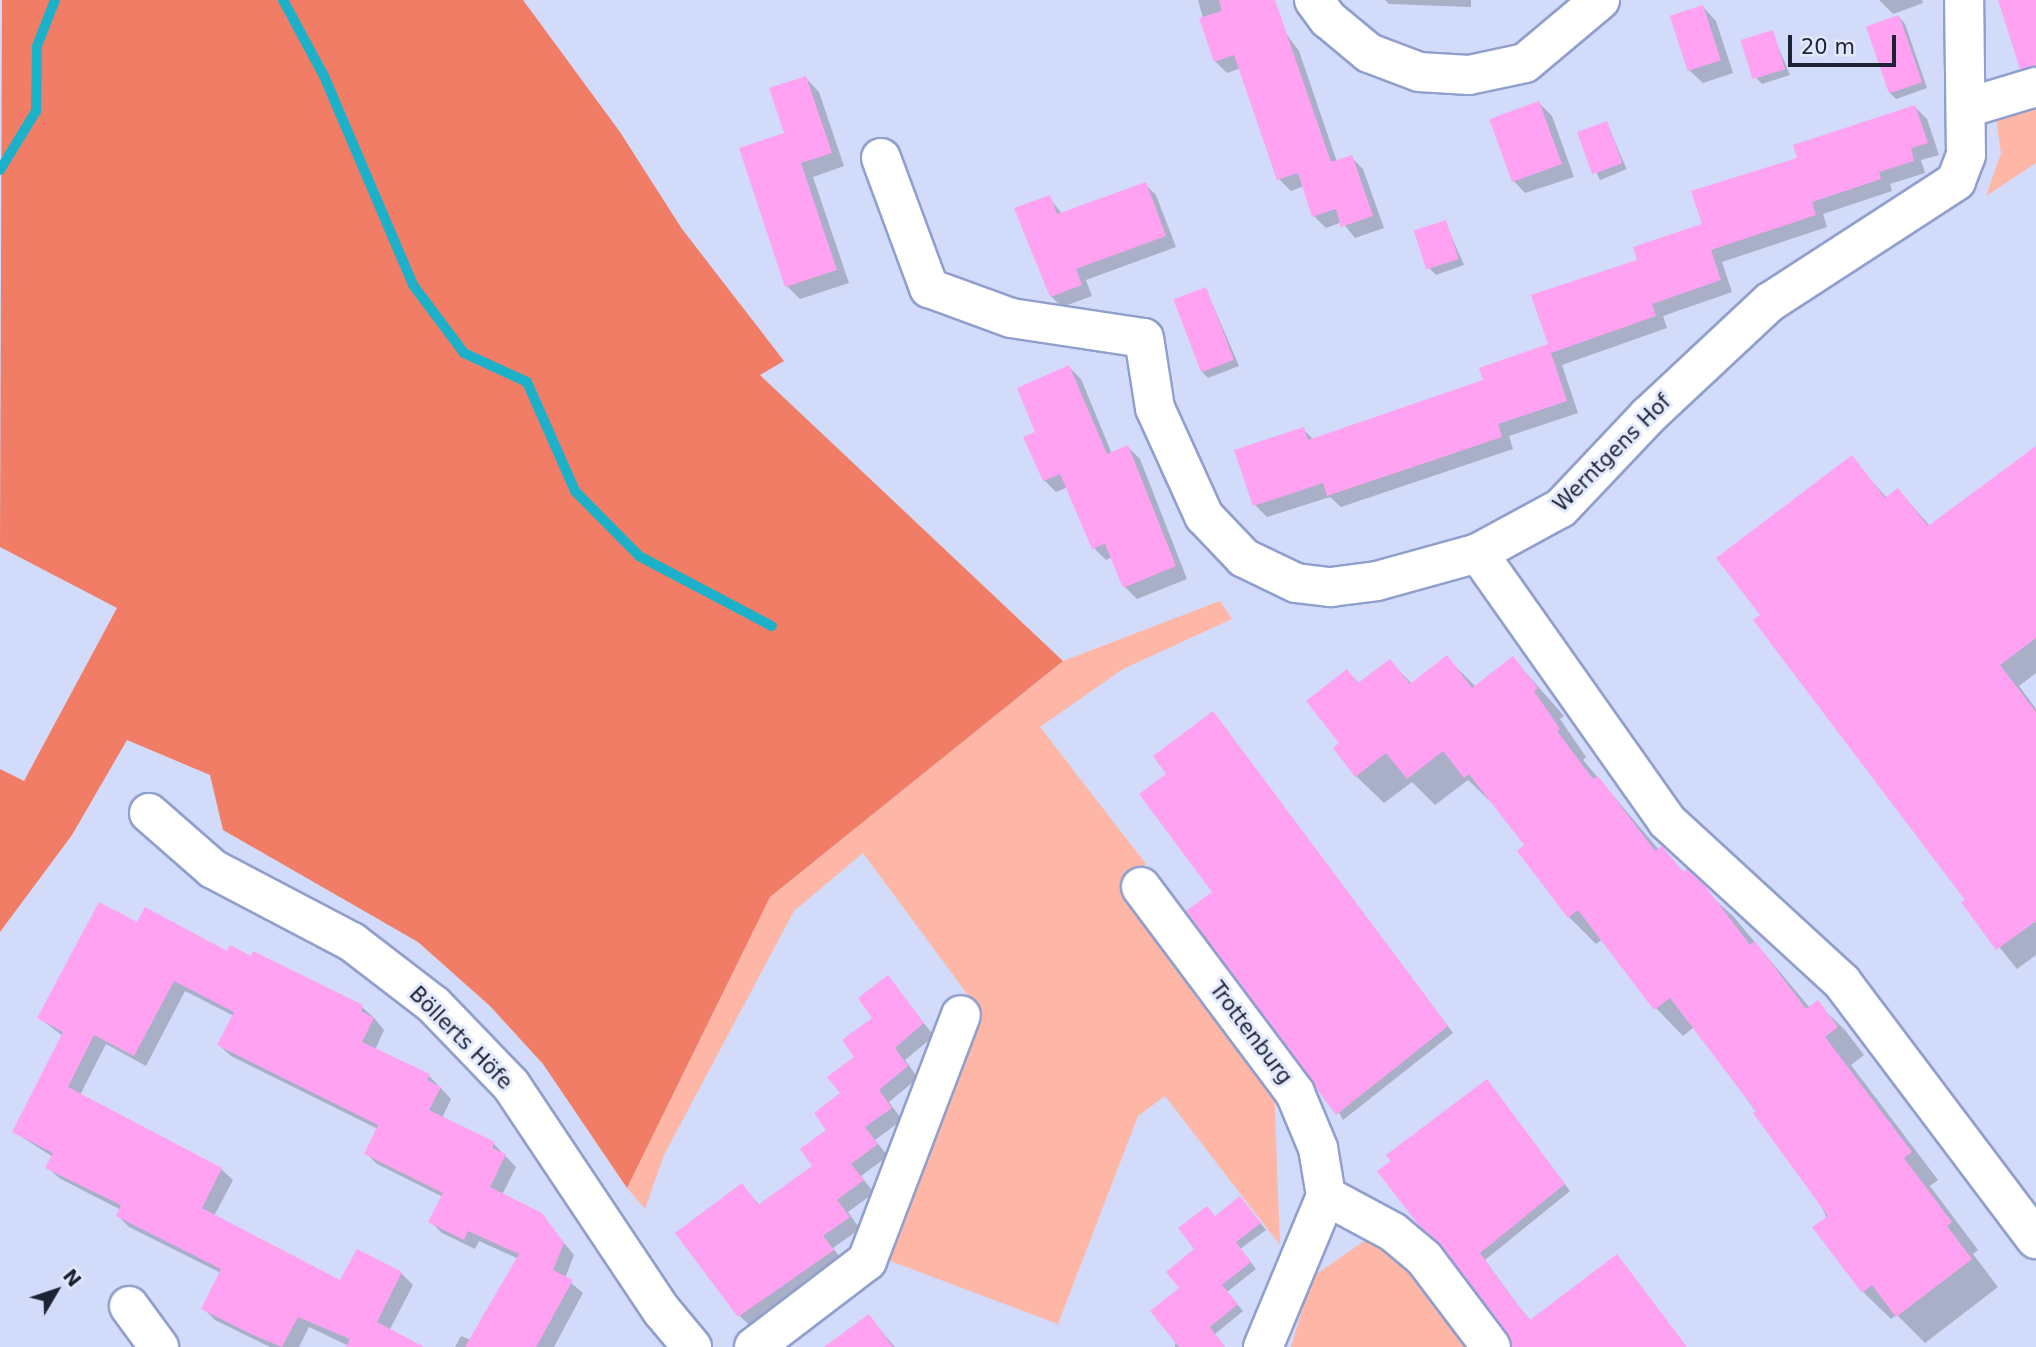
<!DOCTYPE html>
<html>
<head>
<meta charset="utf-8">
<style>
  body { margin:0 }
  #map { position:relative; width:2036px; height:1347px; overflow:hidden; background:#d2dbf9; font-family:"DejaVu Sans",sans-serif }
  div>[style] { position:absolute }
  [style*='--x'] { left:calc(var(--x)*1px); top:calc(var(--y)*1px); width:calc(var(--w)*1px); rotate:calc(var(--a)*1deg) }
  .green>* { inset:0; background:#feb6a7 }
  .forest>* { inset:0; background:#f17d67 }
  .shadow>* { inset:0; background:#0003; transform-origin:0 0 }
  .stream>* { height:10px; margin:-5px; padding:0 5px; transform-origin:5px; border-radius:5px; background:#1cb1c9 }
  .building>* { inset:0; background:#fea2f1; transform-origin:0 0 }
  .roads { filter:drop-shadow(2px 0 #919fcd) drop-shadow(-2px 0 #919fcd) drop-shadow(0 2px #919fcd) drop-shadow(0 -2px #919fcd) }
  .minor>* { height:38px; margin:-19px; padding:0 19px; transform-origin:19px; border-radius:19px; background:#fff }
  span { translate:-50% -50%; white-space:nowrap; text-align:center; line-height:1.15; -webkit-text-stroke:6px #e2e9fd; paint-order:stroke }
  .street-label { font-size:21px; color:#1d2234 }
  .north { position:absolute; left:21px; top:1256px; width:70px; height:70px; -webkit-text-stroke:5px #e2e9fd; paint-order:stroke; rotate:51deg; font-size:19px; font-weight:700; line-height:28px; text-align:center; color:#1d2234 }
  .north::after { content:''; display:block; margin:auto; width:24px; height:32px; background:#1d2234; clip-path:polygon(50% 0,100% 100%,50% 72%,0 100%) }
  .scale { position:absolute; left:1788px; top:35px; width:108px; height:32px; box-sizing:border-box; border:4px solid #1d2234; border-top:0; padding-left:9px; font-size:21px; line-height:24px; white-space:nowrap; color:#1d2234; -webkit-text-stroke:5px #e2e9fd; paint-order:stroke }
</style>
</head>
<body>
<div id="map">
  <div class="green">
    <i style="clip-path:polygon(2036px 101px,2036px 163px,1986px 196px,2001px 153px,1996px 119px)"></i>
    <i style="clip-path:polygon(1220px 601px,1232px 619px,1123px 669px,1040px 727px,1146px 864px,1122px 879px,1274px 1084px,1280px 1245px,1165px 1096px,1138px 1116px,1058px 1324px,885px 1259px,973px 1002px,863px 853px,794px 911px,664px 1155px,645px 1209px,627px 1188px,770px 897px,1063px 661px)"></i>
    <i style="clip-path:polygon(1376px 1233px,1471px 1347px,1291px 1347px,1312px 1277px)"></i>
  </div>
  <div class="forest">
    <i style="clip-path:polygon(2px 0,523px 0,620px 132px,682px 229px,784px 361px,760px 375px,1063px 661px,770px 897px,627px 1188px,543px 1064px,490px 1006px,418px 942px,223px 830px,210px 775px,127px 740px,72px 835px,0 932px,0 769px,24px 781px,117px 608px,0 547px)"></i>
  </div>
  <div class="shadow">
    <i style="clip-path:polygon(1198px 0,1261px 0,1299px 51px,1337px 162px,1351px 157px,1363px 169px,1384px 228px,1355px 238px,1342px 222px,1326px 228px,1314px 216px,1304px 186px,1291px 191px,1279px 179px,1241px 68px,1227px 73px,1215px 61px)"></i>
    <i style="clip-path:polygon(1385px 0,1471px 0,1471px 7px,1389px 4px)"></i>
    <i style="clip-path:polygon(1879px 0,1922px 0,1923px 3px,1893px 14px)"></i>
    <i style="clip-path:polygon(1703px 7px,1716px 21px,1733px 73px,1703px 83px,1689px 70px)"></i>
    <i style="clip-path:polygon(1899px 17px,1905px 24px,1927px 88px,1896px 99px,1890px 93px)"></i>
    <i style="clip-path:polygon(1772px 32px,1790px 75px,1762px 84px,1756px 78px)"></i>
    <i style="clip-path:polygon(806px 78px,819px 92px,844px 166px,813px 177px,849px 283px,800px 299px,787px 286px,786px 135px)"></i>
    <i style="clip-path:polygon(1539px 103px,1552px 116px,1574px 177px,1525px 193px,1512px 179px)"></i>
    <i style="clip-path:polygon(1915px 107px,1927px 119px,1939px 155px,1921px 160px,1925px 173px,1890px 184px,1892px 191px,1823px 214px,1827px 227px,1722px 262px,1732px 292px,1663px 316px,1667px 328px,1562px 365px,1578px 413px,1509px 436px,1513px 449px,1341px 507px,1330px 497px,1267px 517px,1255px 505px,1303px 429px,1314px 440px,1485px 381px,1547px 346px,1639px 261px,1704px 225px,1800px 160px)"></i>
    <i style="left:1607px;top:123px;width:50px;height:29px;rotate:67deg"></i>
    <i style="clip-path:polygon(1145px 184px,1156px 195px,1176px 247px,1086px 280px,1092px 296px,1062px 307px,1051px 296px,1049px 197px,1062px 214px)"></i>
    <i style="clip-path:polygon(1445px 222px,1464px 265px,1436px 275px,1429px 268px)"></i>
    <i style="clip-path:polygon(1206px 289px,1239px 366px,1208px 378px,1202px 372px)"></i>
    <i style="clip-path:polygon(1069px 367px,1081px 379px,1112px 454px,1128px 447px,1140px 459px,1187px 579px,1137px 599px,1125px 587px,1113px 557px,1106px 560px,1094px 548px,1068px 487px,1056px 492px,1044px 480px,1037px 433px)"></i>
    <i style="clip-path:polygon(2036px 448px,2036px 673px,2019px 686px,2036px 709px,2036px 955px,2017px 969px,1964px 903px,1968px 900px,1762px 616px,1851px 458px,1888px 499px,1898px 490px,1930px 526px)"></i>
    <i style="clip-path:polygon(1446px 657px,1476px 687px,1513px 658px,1564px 716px,1560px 719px,1586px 757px,1583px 760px,1659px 850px,1733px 916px,1810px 1008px,1817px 1003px,1845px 1030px,1864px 1055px,1851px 1065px,1938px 1180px,1930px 1186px,1978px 1250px,1973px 1254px,1998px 1287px,1925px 1343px,1897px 1315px,1891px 1319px,1863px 1292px,1814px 1191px,1694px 1027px,1683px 1036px,1656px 1008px,1603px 939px,1596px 944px,1569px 917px,1527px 845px,1493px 804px,1468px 780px,1435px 805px,1412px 782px,1384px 803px,1356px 776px,1335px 749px,1342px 744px,1347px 671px,1360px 684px,1390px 661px,1412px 684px)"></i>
    <i style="clip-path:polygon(1219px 720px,1453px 1033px,1343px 1120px,1215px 893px)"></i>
    <i style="clip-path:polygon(138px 925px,228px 953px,252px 958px,254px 953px,362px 1007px,374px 1018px,384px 1030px,375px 1050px,429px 1076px,440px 1087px,451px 1099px,442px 1118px,494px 1144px,516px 1167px,502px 1195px,541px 1215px,574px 1255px,565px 1278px,583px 1293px,554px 1347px,455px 1347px,461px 1336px,471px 1340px,486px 1310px,491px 1313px,519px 1259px,479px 1241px,475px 1249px,442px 1233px,431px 1222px,443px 1197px,377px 1164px,366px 1153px,378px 1129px,231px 1056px,219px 1045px,234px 1016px,185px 991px,146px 1066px,106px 1044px,80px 1095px,221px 1169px,233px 1180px,214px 1216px,341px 1282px,358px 1251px,401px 1273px,413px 1285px,389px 1331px,420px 1347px,351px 1347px,309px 1327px,299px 1347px,270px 1347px,215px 1320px,204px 1309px,221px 1273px,129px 1227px,118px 1216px,121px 1210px,59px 1178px,47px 1167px,53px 1157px,14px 1132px,63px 1036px,39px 1018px)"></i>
    <i style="clip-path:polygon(888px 977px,934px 1036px,905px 1060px,918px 1078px,889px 1102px,902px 1120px,875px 1140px,888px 1156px,861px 1176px,874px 1193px,848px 1212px,860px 1229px,833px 1248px,844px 1262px,751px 1327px,740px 1316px,742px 1185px,760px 1206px,814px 1166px)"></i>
    <i style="clip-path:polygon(1493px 1088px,1570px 1191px,1485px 1260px,1520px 1308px,1531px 1321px,1617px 1256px,1686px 1347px,1513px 1347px,1510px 1333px,1445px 1246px)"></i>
    <i style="clip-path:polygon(1246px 1205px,1266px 1230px,1240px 1249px,1256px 1269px,1227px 1292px,1243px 1311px,1215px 1334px,1225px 1347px,1175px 1347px,1182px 1288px,1197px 1250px,1216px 1218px)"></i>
    <i style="clip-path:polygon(868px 1316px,895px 1347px,827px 1347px)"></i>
  </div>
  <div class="stream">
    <i style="--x:283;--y:0;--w:86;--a:61.7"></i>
    <i style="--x:324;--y:76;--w:227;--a:66.9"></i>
    <i style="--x:413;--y:285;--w:85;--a:53.1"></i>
    <i style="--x:464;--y:353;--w:69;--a:24.7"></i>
    <i style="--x:527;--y:382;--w:119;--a:66.2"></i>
    <i style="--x:575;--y:491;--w:91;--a:45.4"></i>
    <i style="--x:639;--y:556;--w:150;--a:27.8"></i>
    <i style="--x:0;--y:170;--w:69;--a:-58.6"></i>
    <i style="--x:36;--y:111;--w:65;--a:-89.1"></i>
    <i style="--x:37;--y:46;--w:49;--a:-68.6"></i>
  </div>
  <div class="building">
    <i style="clip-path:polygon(1219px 0,1275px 0,1331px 162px,1352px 155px,1373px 216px,1341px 227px,1336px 209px,1312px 217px,1298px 173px,1277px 180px,1234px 55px,1214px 62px,1199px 18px,1222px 11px)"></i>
    <i style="clip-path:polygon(1998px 0,2036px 0,2036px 66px,2020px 69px)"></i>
    <i style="left:1703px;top:5px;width:58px;height:35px;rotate:72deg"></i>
    <i style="left:1899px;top:15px;width:71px;height:35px;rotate:71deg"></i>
    <i style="left:1773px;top:30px;width:41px;height:34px;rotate:73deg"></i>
    <i style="clip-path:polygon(806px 76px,832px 153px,801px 163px,837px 270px,785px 287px,739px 148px,784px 133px,769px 88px)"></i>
    <i style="left:1539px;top:101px;width:67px;height:53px;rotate:70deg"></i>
    <i style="clip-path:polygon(1915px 105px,1928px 143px,1911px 148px,1914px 161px,1879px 172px,1881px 179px,1812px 202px,1816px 215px,1711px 250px,1721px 280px,1652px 304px,1656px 316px,1551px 353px,1531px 295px,1637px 260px,1633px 247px,1702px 224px,1691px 191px,1797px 158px,1793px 145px)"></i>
    <i style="left:1607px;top:121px;width:45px;height:32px;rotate:70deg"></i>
    <i style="clip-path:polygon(1146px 182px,1166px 236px,1076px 269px,1082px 285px,1050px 297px,1014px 208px,1050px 195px,1057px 214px)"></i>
    <i style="left:1446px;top:220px;width:41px;height:34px;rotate:72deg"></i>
    <i style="left:1206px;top:287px;width:78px;height:35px;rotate:69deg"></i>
    <i style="clip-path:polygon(1548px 344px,1567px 401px,1498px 424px,1502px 437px,1327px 496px,1323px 483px,1253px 506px,1234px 450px,1304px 427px,1308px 440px,1483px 380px,1479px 368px)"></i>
    <i style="clip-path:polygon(1069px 365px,1107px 454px,1128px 445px,1176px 566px,1123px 588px,1105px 544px,1092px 549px,1060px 474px,1043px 481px,1023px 437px,1035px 432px,1017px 388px)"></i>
    <i style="clip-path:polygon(2036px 446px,2036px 638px,2000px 665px,2036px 712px,2036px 921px,1996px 950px,1961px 902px,1965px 900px,1753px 620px,1760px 615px,1716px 558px,1852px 455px,1885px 498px,1898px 488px,1928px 526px)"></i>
    <i style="clip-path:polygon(1447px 655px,1472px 688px,1513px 656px,1538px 688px,1534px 691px,1560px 729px,1557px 731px,1593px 779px,1598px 776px,1655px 851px,1662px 846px,1683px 872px,1687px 869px,1705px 886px,1750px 945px,1755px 941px,1806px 1009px,1818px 1000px,1838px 1027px,1825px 1037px,1912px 1152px,1904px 1158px,1952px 1222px,1947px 1226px,1972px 1259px,1896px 1317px,1872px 1285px,1862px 1293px,1812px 1227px,1828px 1216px,1753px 1113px,1756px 1111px,1670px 998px,1654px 1010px,1578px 910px,1568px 918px,1517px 851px,1524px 845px,1469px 774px,1464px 778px,1443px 751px,1407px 779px,1386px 753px,1355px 777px,1333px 748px,1339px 743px,1306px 701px,1347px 669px,1358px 683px,1390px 659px,1410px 684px)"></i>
    <i style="clip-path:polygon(1213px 711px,1448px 1026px,1336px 1115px,1186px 911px,1212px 892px,1139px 794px,1166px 774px,1153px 756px)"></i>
    <i style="clip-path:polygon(99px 902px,137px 922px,145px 907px,227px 951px,230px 945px,251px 956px,253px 951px,363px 1005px,361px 1011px,374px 1018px,362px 1042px,430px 1074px,427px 1080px,441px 1087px,429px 1110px,495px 1142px,492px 1148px,506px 1154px,490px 1187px,542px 1213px,564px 1243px,553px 1270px,573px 1280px,536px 1347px,465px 1347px,519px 1254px,468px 1231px,464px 1240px,428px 1222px,443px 1193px,364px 1154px,378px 1125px,217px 1045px,234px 1012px,174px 981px,134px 1056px,94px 1035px,68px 1087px,222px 1168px,202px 1208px,340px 1280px,357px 1249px,402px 1272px,377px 1322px,424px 1347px,346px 1347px,350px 1339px,298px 1317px,282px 1347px,251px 1334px,201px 1309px,221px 1269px,116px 1216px,121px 1205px,45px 1168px,53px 1153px,12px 1132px,63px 1032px,37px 1018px)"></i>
    <i style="clip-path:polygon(888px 975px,924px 1023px,895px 1048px,908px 1066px,879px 1090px,892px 1108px,865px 1127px,878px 1144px,851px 1164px,864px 1180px,837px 1200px,850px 1217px,823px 1236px,834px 1250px,738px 1317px,675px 1233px,742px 1183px,758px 1205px,812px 1166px,800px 1149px,826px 1130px,814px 1113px,840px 1093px,827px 1077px,854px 1057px,842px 1040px,872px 1018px,858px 998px)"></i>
    <i style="clip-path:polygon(1487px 1079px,1565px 1184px,1480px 1253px,1514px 1300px,1530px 1320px,1617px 1254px,1687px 1347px,1512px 1347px,1508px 1334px,1441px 1245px,1417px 1223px,1377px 1171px,1391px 1161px,1386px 1155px)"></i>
    <i style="clip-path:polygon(1240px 1196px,1261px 1223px,1236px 1242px,1251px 1262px,1222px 1285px,1238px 1304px,1210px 1327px,1225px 1347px,1179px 1347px,1150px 1311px,1179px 1288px,1166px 1272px,1194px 1249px,1178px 1228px,1207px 1206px,1215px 1216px)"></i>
    <i style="clip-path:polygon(869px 1314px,893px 1347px,824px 1347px)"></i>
  </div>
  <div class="roads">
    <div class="minor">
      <i style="--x:1314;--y:0;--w:24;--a:54"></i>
      <i style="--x:1328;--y:19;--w:53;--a:39.7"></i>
      <i style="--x:1369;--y:53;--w:53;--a:20.8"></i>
      <i style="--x:1419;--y:72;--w:50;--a:3.4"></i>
      <i style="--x:1469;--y:75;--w:57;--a:-12.1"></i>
      <i style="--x:1525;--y:63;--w:98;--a:-40"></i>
      <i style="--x:1966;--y:108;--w:73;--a:-16.7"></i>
      <i style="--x:881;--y:158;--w:139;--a:69.7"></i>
      <i style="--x:929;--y:288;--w:87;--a:20.1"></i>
      <i style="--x:1011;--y:318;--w:134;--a:8.6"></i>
      <i style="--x:1144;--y:338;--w:71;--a:81.1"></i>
      <i style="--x:1155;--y:408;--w:119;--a:65.6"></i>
      <i style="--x:1204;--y:516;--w:58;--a:46.4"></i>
      <i style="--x:1244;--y:558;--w:58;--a:25.7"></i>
      <i style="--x:1296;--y:583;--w:35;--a:7"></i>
      <i style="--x:1331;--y:587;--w:46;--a:-7.4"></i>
      <i style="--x:1377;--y:581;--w:105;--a:-15.5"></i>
      <i style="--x:1478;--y:553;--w:94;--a:-28.5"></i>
      <i style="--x:1561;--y:508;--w:127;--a:-46.6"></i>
      <i style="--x:1648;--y:416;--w:167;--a:-43.1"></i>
      <i style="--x:1770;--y:302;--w:222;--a:-33"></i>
      <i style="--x:1956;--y:181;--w:28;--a:-69"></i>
      <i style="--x:1966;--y:155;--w:155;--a:-90.7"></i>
      <i style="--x:1478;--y:553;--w:328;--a:54.8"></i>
      <i style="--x:1667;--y:821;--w:238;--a:42.6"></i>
      <i style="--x:1842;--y:982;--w:322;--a:53"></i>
      <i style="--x:149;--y:813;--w:85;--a:41.2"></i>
      <i style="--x:213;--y:869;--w:157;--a:27.7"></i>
      <i style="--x:352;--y:942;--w:103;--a:37.5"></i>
      <i style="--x:434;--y:1005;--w:111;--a:46.1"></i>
      <i style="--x:511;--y:1085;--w:272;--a:56.3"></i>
      <i style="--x:662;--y:1311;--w:47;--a:50.2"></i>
      <i style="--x:1141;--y:887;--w:257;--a:53.2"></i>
      <i style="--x:1295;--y:1093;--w:60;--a:67.3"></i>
      <i style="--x:1318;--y:1148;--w:49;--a:80.5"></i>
      <i style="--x:1326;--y:1196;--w:164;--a:112.6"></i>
      <i style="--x:1326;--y:1196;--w:76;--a:28.2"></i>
      <i style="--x:1393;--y:1232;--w:40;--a:40"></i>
      <i style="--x:1424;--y:1258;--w:111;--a:53"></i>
      <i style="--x:129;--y:1306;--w:51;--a:53.8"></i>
      <i style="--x:754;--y:1347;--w:142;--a:-37.3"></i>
      <i style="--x:867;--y:1261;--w:263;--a:-69.1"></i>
    </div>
  </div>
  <div class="street-label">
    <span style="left:1612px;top:453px;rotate:-45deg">Werntgens Hof</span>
    <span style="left:1251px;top:1033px;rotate:53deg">Trottenburg</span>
    <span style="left:461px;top:1038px;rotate:45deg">Böllerts Höfe</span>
  </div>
  <div class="north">N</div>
  <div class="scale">20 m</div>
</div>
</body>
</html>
